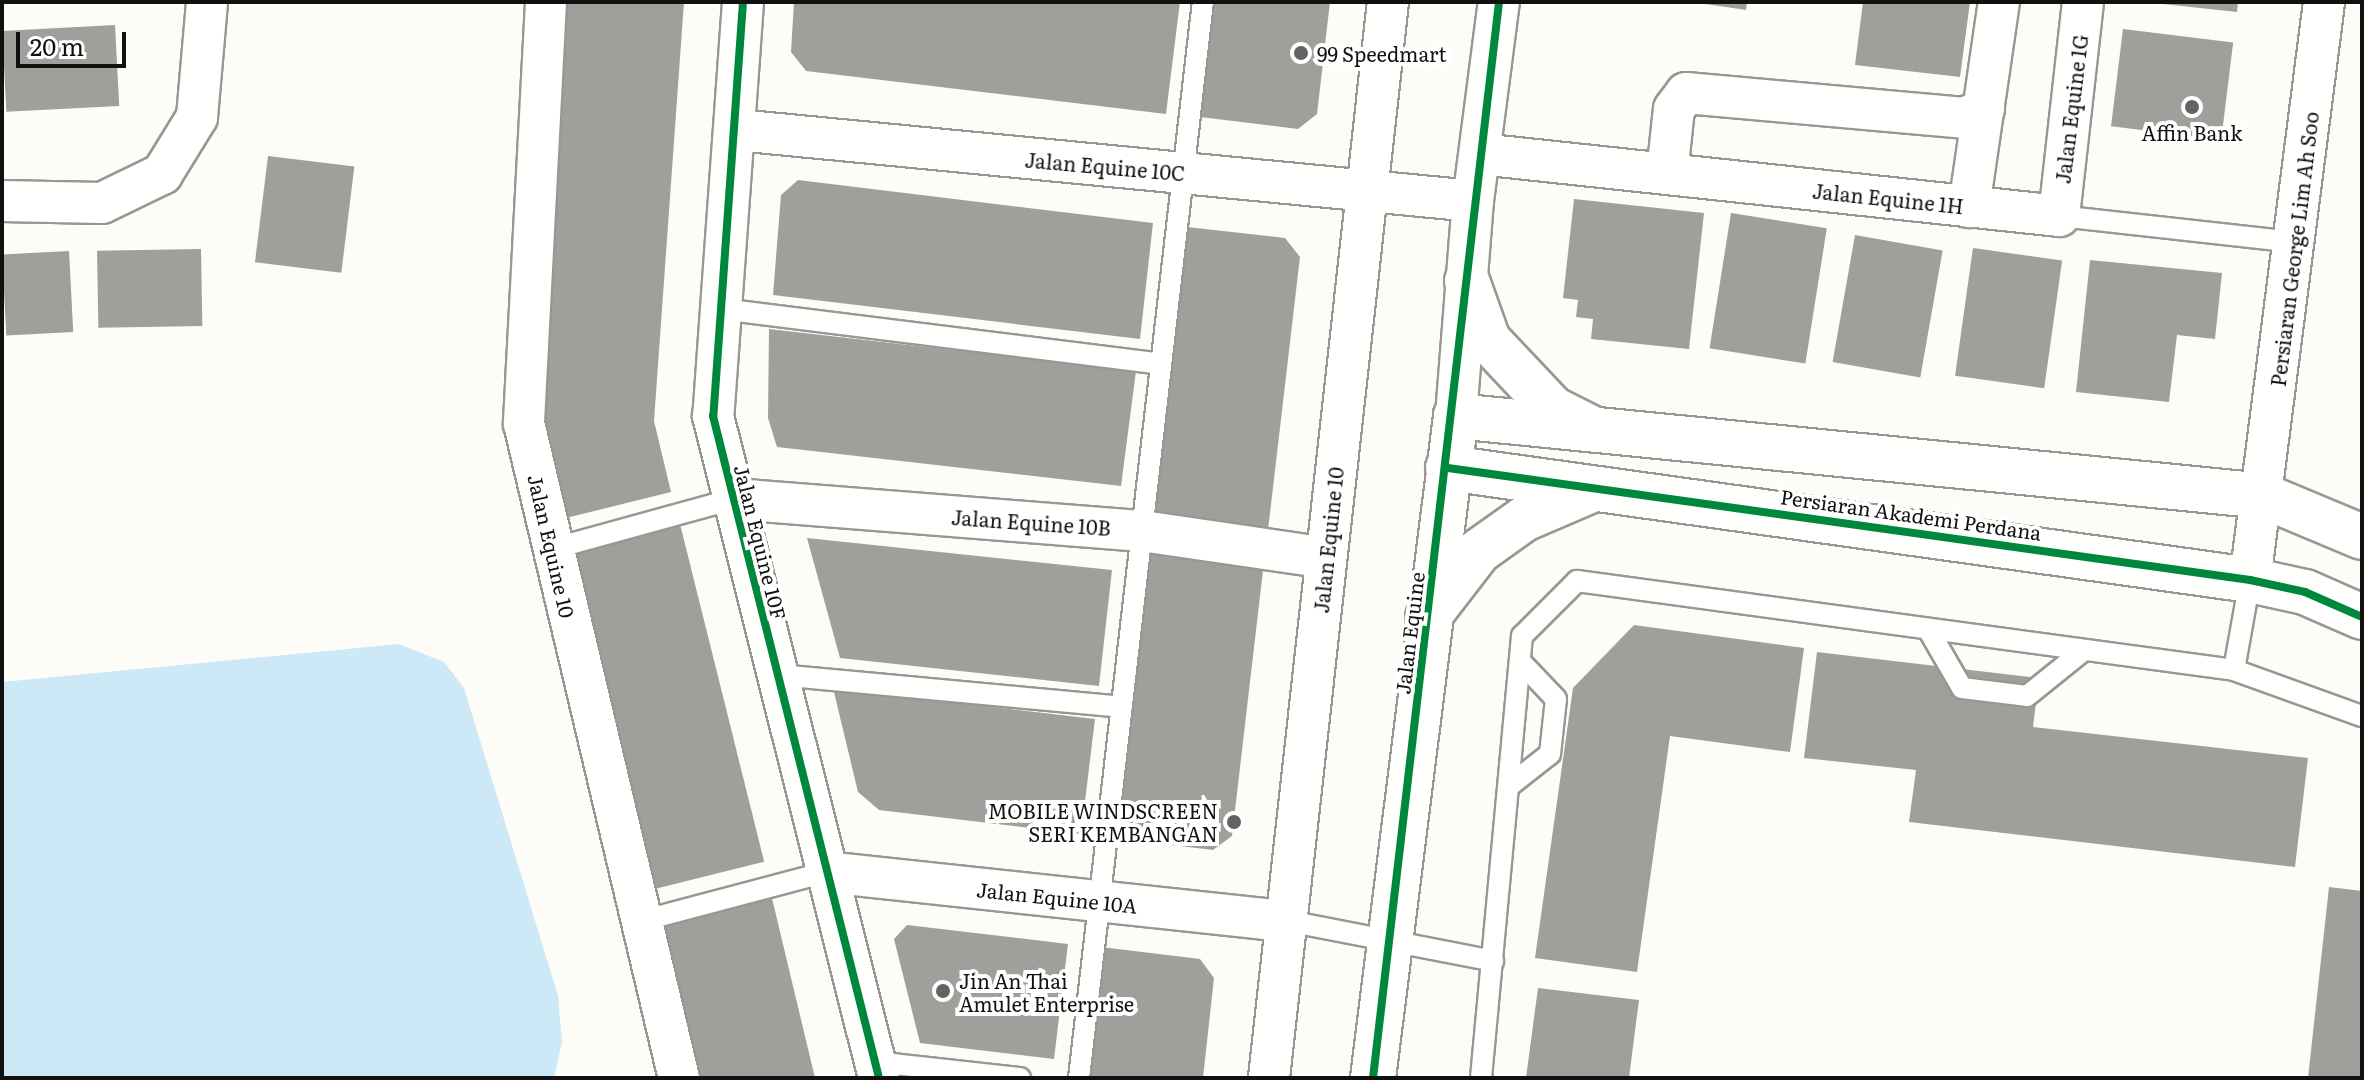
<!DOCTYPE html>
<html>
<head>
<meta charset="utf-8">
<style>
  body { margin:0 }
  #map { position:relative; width:2364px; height:1080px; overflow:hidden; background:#fdfcf7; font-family:Literata,serif }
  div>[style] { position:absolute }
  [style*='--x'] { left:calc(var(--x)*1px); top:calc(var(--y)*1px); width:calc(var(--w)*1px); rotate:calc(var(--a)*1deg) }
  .water>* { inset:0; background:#cde8f7 }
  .building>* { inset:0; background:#a19f9c; transform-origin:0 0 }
  .roads { filter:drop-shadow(2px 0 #979795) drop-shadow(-2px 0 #979795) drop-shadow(0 2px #979795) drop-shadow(0 -2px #979795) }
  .service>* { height:20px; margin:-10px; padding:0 10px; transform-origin:10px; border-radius:10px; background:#fffffe }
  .minor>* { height:40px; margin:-20px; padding:0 20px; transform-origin:20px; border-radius:20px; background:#fffffe }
  .tertiary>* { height:44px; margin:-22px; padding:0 22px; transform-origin:22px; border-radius:22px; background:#fffffe }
  .cycleway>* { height:8px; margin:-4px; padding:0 4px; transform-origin:4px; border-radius:4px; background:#00873e }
  .dots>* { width:22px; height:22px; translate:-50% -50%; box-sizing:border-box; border:4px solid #fff; border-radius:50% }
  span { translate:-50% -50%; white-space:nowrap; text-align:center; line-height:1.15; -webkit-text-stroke:8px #fff; paint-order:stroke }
  .poi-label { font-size:20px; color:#111 }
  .left { translate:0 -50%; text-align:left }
  .right { translate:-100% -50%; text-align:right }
  .street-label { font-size:20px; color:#111 }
  .frame { position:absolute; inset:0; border:4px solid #111; pointer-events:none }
  .scale { position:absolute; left:16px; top:32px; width:110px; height:36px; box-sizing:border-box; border:4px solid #111; border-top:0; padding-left:10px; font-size:24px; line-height:28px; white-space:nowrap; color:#111; -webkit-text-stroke:6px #fff; paint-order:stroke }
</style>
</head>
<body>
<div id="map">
  <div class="water">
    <i style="clip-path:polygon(399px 644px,444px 662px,464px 688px,558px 996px,562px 1042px,554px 1078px,2px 1078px,2px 682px)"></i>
  </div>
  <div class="building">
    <i style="clip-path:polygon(567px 2px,684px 2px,654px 421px,671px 492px,558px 520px,537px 431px)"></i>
    <i style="clip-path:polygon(794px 2px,1180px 2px,1166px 114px,806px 71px,791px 52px)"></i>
    <i style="clip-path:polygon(1213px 2px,1330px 2px,1317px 114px,1298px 129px,1200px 117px)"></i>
    <i style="clip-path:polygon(1692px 2px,1747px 2px,1746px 10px)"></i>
    <i style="clip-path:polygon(1863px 2px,1970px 2px,1960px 77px,1855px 65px)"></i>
    <i style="clip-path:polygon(2145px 2px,2238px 2px,2237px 12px)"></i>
    <i style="left:115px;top:25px;width:81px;height:113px;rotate:87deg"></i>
    <i style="left:2123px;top:29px;width:111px;height:98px;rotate:7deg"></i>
    <i style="left:268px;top:156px;width:87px;height:107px;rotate:7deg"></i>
    <i style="clip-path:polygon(798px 180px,1153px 223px,1140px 339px,773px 295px,781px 195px)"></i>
    <i style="clip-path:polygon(1574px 199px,1704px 213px,1689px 349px,1591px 339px,1593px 319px,1576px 317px,1578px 300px,1563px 298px)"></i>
    <i style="left:1731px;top:213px;width:97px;height:137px;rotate:9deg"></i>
    <i style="clip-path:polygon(1187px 227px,1285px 238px,1300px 257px,1268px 530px,1152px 516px)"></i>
    <i style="left:1855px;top:235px;width:89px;height:129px;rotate:10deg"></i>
    <i style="left:1973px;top:248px;width:90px;height:129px;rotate:8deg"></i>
    <i style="left:201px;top:249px;width:77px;height:104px;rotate:89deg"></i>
    <i style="left:69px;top:251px;width:81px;height:67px;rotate:87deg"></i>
    <i style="clip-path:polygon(2090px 260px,2222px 273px,2215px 339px,2177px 335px,2169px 402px,2076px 392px)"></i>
    <i style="clip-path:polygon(769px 329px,1136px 371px,1121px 486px,777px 447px,768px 418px)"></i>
    <i style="left:680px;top:524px;width:348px;height:117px;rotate:76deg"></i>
    <i style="clip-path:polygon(807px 538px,1112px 570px,1099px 686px,840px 658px)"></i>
    <i style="clip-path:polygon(1148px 549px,1264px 562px,1232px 836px,1213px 850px,1114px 838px)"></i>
    <i style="clip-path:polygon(1634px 625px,1804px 648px,1790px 752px,1670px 736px,1637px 972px,1535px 958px,1573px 688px)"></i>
    <i style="clip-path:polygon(1817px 652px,2039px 678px,2033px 727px,2308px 758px,2295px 867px,1909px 822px,1916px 770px,1804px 758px)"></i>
    <i style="clip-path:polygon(833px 688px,1095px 719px,1081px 834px,879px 810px,858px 792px)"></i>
    <i style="clip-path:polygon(2329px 887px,2362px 891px,2362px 1078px,2308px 1078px)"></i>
    <i style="clip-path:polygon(771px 894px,815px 1078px,695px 1078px,657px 922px)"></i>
    <i style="clip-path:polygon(907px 925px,1068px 944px,1054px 1059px,920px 1043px,894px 939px)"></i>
    <i style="clip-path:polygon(1101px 947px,1200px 959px,1214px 978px,1203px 1078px,1086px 1078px)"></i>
    <i style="clip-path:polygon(1538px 988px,1639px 1000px,1629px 1078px,1526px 1078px)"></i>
  </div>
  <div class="roads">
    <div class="service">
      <i style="--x:2059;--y:216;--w:237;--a:6.3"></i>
      <i style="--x:721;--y:309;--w:443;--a:7.1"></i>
      <i style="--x:552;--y:549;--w:189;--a:-15.4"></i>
      <i style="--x:2250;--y:580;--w:91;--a:100.1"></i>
      <i style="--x:2234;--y:670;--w:136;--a:19.8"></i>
      <i style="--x:1928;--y:629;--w:68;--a:60"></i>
      <i style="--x:1962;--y:688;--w:65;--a:7"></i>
      <i style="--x:2027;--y:696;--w:73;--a:-38.9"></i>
      <i style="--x:778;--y:675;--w:345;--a:5.3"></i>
      <i style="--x:1509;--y:786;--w:52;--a:-38"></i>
      <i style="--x:1550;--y:754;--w:55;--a:-83.8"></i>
      <i style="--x:1556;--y:699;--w:52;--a:-133.5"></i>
      <i style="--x:641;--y:921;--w:191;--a:-14.8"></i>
      <i style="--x:1288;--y:921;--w:209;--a:11"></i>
      <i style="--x:875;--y:1062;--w:146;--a:6.3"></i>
      <i style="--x:1079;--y:1078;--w:1083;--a:-83.43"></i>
      <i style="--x:1481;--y:1078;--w:444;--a:-84.7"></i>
      <i style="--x:1522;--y:636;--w:78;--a:-45"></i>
      <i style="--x:1577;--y:581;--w:663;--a:7.71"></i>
    </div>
    <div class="minor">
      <i style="--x:546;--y:2;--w:422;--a:93"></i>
      <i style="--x:524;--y:423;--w:673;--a:76.69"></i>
      <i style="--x:743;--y:2;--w:415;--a:94.1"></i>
      <i style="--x:713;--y:416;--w:682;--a:75.92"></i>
      <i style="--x:737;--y:130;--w:739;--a:5.51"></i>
      <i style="--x:1480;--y:154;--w:582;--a:6.11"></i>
      <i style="--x:2059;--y:216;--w:215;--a:-83.6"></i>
      <i style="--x:1667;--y:174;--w:65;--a:-83.9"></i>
      <i style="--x:1674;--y:109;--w:20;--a:-53"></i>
      <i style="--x:1686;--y:93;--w:279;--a:5.1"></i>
      <i style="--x:1964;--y:118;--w:22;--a:-24"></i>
      <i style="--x:2;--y:201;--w:100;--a:1.1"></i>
      <i style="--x:102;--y:203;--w:67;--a:-25.8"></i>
      <i style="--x:162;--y:174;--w:67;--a:-58.4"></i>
      <i style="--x:197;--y:117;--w:115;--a:-85"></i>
      <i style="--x:1969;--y:207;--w:207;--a:-81.7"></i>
      <i style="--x:1456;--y:416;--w:216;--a:-85.5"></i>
      <i style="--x:1473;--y:201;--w:201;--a:-82.6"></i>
      <i style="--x:734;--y:499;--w:409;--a:4.5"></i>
      <i style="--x:1142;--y:531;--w:186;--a:8.3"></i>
      <i style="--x:2250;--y:580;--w:583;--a:-82.7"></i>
      <i style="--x:826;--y:872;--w:465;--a:6.1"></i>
      <i style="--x:1269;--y:1078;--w:1083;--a:-83.69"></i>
    </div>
    <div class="tertiary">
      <i style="--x:1467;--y:281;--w:63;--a:70.4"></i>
      <i style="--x:1488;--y:340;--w:95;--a:46.7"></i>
      <i style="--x:1553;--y:409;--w:40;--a:26.6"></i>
      <i style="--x:1448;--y:468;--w:810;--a:7.95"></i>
      <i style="--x:2250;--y:580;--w:56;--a:12.3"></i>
      <i style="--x:2305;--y:592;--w:62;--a:23.7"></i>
      <i style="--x:1428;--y:617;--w:83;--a:-52.3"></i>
      <i style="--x:1479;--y:551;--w:55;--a:-35.4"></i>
      <i style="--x:1524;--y:519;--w:76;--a:-23.2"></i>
      <i style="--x:1373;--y:1078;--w:667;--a:-82.85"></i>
      <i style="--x:1456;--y:416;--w:812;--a:5.65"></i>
      <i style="--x:2264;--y:496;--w:106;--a:22.7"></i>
    </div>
  </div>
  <div class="cycleway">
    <i style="--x:743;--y:2;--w:415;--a:94.1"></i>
    <i style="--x:713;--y:416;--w:682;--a:75.92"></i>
    <i style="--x:1448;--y:468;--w:810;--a:7.95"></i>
    <i style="--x:2250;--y:580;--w:56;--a:12.3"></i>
    <i style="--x:2305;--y:592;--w:62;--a:23.7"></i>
    <i style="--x:1373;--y:1078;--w:1083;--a:-83.32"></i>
  </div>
  <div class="dots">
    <i style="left:1301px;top:53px;background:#646362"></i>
    <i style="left:2192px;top:107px;background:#646362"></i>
    <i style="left:1234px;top:822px;background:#646362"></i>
    <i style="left:943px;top:991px;background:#646362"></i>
  </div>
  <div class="poi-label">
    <span class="left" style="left:1317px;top:53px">99 Speedmart</span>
    <span style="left:2192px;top:132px">Affin Bank</span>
    <span class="right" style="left:1218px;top:822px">MOBILE WINDSCREEN<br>SERI KEMBANGAN</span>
    <span class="left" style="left:959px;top:992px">Jin An Thai<br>Amulet Enterprise</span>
  </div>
  <div class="street-label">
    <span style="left:2071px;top:109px;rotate:-83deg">Jalan Equine 1G</span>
    <span style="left:1105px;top:166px;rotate:5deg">Jalan Equine 10C</span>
    <span style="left:1888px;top:198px;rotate:6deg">Jalan Equine 1H</span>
    <span style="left:2294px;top:249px;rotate:-83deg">Persiaran George Lim Ah Soo</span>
    <span style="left:1911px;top:514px;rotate:8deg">Persiaran Akademi Perdana</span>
    <span style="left:1031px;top:522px;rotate:4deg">Jalan Equine 10B</span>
    <span style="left:1328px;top:540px;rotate:-84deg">Jalan Equine 10</span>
    <span style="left:761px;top:542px;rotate:76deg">Jalan Equine 10F</span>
    <span style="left:552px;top:546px;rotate:77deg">Jalan Equine 10</span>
    <span style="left:1409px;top:633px;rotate:-83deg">Jalan Equine</span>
    <span style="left:1057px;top:897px;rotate:6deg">Jalan Equine 10A</span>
  </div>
  <div class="frame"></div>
  <div class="scale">20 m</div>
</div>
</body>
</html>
